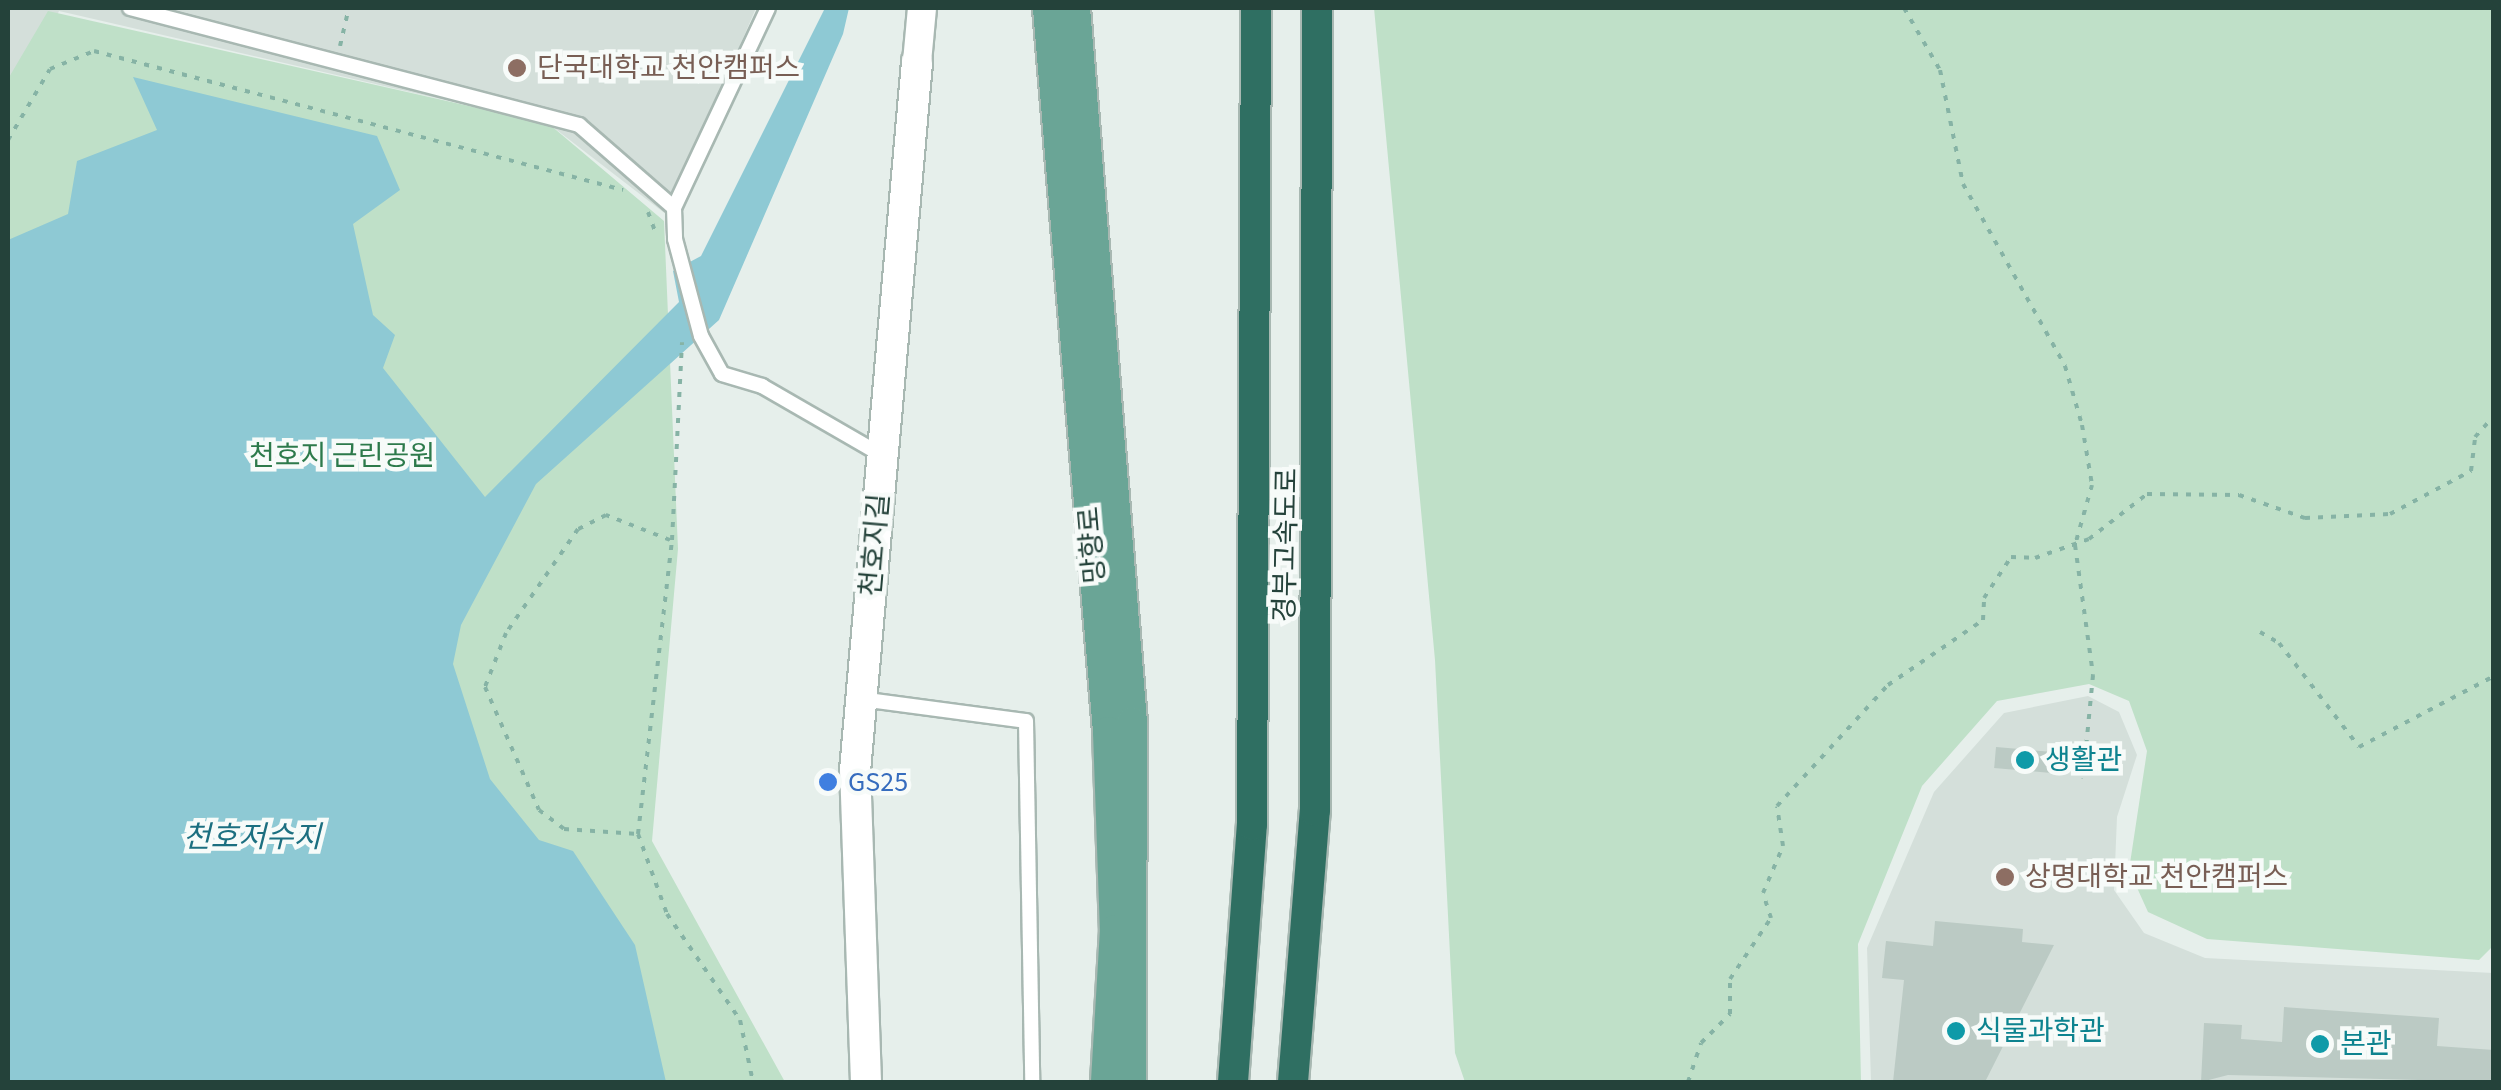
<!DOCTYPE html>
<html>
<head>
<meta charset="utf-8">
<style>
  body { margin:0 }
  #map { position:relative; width:2501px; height:1090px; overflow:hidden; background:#e6efeb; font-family:"Source Sans 3","Noto Sans KR",sans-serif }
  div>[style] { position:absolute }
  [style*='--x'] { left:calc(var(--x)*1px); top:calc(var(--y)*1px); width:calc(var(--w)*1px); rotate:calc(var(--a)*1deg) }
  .built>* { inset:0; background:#d4dfda }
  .green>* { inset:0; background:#bfe0c8 }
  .water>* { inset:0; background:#8ec9d4 }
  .building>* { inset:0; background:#bbcac4; transform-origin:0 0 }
  .path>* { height:4px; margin-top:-2px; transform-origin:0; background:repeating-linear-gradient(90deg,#86b3a5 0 5px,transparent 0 13px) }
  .roads { filter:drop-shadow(2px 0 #a8b8b2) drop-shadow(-2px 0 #a8b8b2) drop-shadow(0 2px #a8b8b2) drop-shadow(0 -2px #a8b8b2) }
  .service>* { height:14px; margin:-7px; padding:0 7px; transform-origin:7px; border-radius:7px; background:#fff }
  .minor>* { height:28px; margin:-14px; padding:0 14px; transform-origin:14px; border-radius:14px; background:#fff }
  .tertiary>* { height:30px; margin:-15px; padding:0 15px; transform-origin:15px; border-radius:15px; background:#fff }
  .primary>* { height:30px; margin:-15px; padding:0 15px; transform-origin:15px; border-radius:15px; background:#6aa596 }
  .motorway>* { height:30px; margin:-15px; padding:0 15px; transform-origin:15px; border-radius:15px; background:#2f6f62 }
  .dots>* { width:28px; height:28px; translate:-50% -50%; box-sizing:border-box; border:5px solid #f7fbf9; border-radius:50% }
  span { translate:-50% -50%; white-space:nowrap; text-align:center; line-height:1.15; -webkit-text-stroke:9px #f7fbf9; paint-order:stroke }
  .education-label { font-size:28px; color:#785e54 }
  .left { translate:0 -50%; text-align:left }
  .park-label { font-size:28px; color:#2d7a4b }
  .street-label { font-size:28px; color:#24423a }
  .culture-label { font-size:28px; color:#0d838f }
  .shop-label { font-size:28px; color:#366cbe }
  .water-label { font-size:30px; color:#1c6f80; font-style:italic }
  .frame { position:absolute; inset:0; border:10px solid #24423a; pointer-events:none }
</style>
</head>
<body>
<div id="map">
  <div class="built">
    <i style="clip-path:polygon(8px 8px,756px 8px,667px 215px,549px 124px,59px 11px,8px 127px)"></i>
    <i style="clip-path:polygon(2088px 696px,2119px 712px,2137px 755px,2117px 817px,2114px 890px,2144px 933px,2205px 958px,2493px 973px,2493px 1082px,1871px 1082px,1867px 948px,1934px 792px,2004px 713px)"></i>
  </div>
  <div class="green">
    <i style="clip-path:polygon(1374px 8px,2493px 8px,2493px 946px,2479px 960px,2207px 939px,2148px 912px,2129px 870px,2147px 751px,2129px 701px,2089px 684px,1997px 701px,1922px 786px,1858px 944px,1861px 1082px,1465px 1082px,1455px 1053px,1435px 660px)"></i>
    <i style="clip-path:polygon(48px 11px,549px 124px,664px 221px,678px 549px,652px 841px,785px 1082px,8px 1082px,8px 79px)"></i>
  </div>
  <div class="water">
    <i style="clip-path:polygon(825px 8px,849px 8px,843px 34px,719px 320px,536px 484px,461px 625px,453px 664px,490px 779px,539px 840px,573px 851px,635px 945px,666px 1082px,8px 1082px,8px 240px,68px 214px,77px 161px,157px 130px,133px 77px,377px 136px,400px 190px,353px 224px,373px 315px,395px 335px,383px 368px,485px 497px,679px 302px,673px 271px,701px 256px)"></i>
  </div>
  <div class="building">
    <i style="left:1996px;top:747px;width:60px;height:21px;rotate:5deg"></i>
    <i style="clip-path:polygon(1935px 921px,2023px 929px,2022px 942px,2054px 945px,1985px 1082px,1893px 1082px,1904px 980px,1882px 978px,1886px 941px,1933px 946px)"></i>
    <i style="clip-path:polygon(2284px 1007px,2439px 1018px,2437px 1046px,2494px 1050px,2494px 1082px,2228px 1075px,2201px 1082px,2204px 1023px,2242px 1025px,2241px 1039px,2282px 1042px)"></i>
  </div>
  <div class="path">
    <i style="--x:1904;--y:8;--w:72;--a:59.9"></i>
    <i style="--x:1940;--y:70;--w:116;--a:78.6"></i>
    <i style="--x:1963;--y:184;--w:209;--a:60.7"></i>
    <i style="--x:2065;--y:366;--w:61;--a:73.9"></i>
    <i style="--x:2082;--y:425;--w:61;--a:80.5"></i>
    <i style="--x:2092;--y:485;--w:62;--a:105.8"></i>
    <i style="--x:2075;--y:545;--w:131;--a:82.1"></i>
    <i style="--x:2093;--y:675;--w:104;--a:95.5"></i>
    <i style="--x:340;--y:46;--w:39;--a:-77"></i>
    <i style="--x:8;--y:140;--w:82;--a:-59.4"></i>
    <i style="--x:50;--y:69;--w:48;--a:-22.2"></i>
    <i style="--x:94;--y:51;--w:547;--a:14.72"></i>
    <i style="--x:648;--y:212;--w:20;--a:70"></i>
    <i style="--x:670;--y:540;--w:69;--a:-158.7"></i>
    <i style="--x:606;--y:515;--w:31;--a:153"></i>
    <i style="--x:578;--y:529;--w:126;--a:124.7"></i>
    <i style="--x:506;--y:633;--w:58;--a:111.3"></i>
    <i style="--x:485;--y:687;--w:134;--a:66.3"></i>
    <i style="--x:539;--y:810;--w:31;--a:37"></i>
    <i style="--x:564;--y:829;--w:74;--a:3.9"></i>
    <i style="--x:638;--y:834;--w:85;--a:70.1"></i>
    <i style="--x:667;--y:914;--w:129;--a:55.4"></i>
    <i style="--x:740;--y:1020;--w:63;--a:78.2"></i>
    <i style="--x:2260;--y:632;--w:22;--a:30"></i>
    <i style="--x:2279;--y:643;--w:131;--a:52.4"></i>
    <i style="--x:2359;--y:747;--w:153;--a:-27.7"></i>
    <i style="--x:638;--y:834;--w:296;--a:-83.4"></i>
    <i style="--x:672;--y:540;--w:198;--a:-87.1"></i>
    <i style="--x:1688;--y:1082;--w:41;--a:-71.6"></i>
    <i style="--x:1701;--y:1043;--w:41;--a:-45"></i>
    <i style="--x:1730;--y:1014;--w:35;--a:-90"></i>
    <i style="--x:1730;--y:979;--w:73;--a:-56.1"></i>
    <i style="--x:1771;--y:918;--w:26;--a:-108"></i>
    <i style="--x:1763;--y:893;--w:51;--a:-66.9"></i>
    <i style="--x:1783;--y:846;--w:40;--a:-98.5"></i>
    <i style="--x:1777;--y:806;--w:164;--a:-47.5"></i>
    <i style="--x:1888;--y:685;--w:115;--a:-34.4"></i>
    <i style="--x:1983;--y:620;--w:22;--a:-87"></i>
    <i style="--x:1984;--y:598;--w:49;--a:-56.6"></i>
    <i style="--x:2011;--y:557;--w:24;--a:2"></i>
    <i style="--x:2035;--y:558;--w:57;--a:-19.4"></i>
    <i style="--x:2089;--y:539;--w:73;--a:-37.8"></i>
    <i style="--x:2147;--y:494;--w:92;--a:0.6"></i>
    <i style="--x:2239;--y:495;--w:70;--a:19.2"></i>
    <i style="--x:2305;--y:518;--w:85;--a:-2.7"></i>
    <i style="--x:2390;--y:514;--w:92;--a:-28"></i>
    <i style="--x:2471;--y:471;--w:34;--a:-83"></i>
    <i style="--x:2475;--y:437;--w:28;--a:-48"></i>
  </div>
  <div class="roads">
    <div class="service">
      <i style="--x:130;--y:8;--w:464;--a:14.6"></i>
      <i style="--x:579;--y:125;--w:126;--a:41.1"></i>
      <i style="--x:768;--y:8;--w:221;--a:115.2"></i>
      <i style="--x:674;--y:208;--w:31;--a:88"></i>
      <i style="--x:675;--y:239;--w:100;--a:75"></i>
      <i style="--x:701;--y:336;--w:43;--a:61.1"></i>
      <i style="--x:722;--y:374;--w:42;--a:16.7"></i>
      <i style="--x:762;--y:386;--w:140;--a:30"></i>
      <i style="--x:861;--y:699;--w:166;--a:7.6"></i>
      <i style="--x:1026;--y:721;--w:361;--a:89"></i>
    </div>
    <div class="minor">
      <i style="--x:917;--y:62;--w:54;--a:-84.7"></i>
    </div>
    <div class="tertiary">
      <i style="--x:866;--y:1082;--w:311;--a:-92"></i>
      <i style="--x:855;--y:771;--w:712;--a:-85"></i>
    </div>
    <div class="primary">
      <i style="--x:1048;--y:8;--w:726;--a:85.26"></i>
      <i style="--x:1108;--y:732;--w:198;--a:88"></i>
      <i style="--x:1115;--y:930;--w:152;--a:93.4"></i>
      <i style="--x:1075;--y:8;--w:716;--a:85.44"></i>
      <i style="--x:1132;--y:722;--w:360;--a:90.2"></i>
    </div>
    <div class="motorway">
      <i style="--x:1233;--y:1082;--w:258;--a:-85.8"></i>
      <i style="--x:1252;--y:825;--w:817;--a:-89.72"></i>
      <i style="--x:1293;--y:1082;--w:272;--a:-85.4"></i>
      <i style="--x:1315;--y:811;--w:803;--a:-89.86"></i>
    </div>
  </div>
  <div class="dots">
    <i style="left:517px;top:68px;background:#8d6e63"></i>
    <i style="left:2025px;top:760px;background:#0f9aa8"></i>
    <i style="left:828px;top:782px;background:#3f7fe0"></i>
    <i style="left:2005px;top:877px;background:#8d6e63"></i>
    <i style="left:1956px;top:1031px;background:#0f9aa8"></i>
    <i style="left:2320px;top:1044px;background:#0f9aa8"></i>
  </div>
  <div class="education-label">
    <span class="left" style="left:537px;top:68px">단국대학교 천안캠퍼스</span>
    <span class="left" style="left:2025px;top:877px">상명대학교 천안캠퍼스</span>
  </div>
  <div class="park-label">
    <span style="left:342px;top:456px">천호지 근린공원</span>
  </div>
  <div class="street-label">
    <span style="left:875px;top:545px;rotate:-85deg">천호지길</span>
    <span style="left:1092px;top:545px;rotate:-95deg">망향로</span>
    <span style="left:1286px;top:545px;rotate:-89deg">경부고속도로</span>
  </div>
  <div class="culture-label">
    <span class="left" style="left:2045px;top:760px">생활관</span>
    <span class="left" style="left:1976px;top:1031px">식물과학관</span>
    <span class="left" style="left:2340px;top:1044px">본관</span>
  </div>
  <div class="shop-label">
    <span class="left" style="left:848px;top:782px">GS25</span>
  </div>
  <div class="water-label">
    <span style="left:252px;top:838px">천호저수지</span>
  </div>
  <div class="frame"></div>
</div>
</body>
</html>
